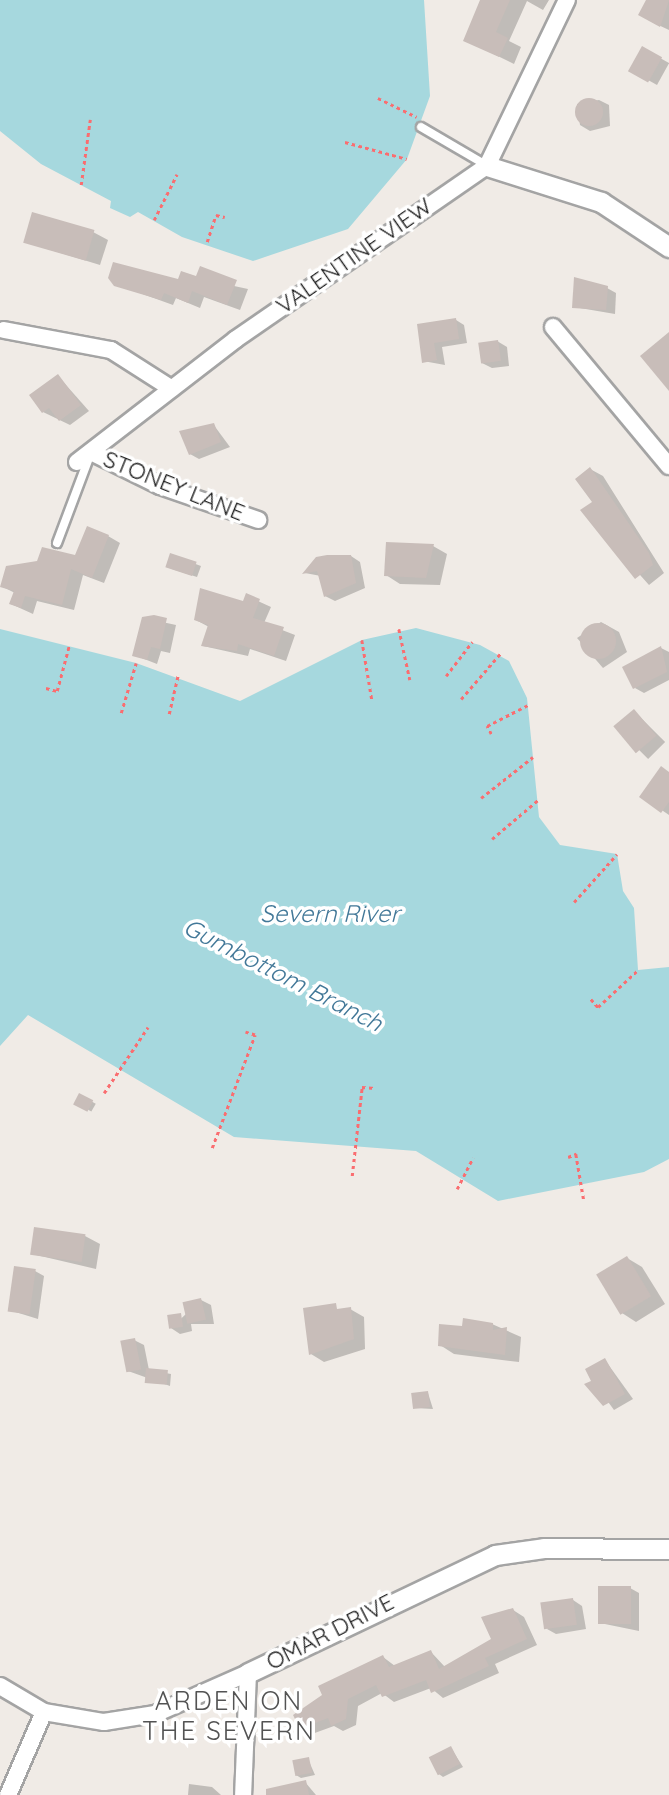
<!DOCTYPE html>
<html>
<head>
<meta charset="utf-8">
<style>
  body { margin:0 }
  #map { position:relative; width:669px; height:1795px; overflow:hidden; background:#f0ebe6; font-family:Quicksand,sans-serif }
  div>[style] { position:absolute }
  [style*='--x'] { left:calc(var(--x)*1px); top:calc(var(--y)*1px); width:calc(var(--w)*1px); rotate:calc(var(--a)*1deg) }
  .water>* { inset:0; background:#a6d8de }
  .shadow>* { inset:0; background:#0003; transform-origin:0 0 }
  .building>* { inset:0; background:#c8bdb9; transform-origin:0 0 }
  .round { border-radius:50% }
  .path>* { height:2.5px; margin-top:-1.25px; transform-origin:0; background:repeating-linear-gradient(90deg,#fa6d70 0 3.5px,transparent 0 7px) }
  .roads { filter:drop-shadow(2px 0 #a4a4a4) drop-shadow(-2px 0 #a4a4a4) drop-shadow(0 2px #a4a4a4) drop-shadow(0 -2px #a4a4a4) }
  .service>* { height:8px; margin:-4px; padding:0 4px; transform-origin:4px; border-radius:4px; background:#fff }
  .minor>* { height:16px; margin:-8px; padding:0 8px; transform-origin:8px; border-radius:8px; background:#fff }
  .tertiary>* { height:19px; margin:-9.5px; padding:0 9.5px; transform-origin:9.5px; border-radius:9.5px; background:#fff }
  span { translate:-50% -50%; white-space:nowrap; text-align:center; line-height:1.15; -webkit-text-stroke:7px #fff; paint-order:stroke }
  .street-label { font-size:23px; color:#202020 }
  .water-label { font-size:24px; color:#427898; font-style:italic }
  .quarter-label { font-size:26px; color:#535353; letter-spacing:2px }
</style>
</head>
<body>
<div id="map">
  <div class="water">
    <i style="clip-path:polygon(0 0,424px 0,430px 96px,407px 159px,348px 229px,253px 261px,182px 237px,138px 212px,130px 217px,110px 208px,111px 201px,41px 164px,0 131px)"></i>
    <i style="clip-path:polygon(416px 628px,480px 645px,509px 661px,527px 698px,539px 817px,560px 845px,617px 854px,623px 891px,634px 908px,638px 970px,669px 967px,669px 1159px,644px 1172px,498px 1201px,416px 1151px,234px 1137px,28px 1015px,0 1046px,0 629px,136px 663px,240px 701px,362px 640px)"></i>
  </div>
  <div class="shadow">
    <i style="clip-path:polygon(482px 0,549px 0,543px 10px,527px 1px,509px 41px,521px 47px,514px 64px,465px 40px)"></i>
    <i style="clip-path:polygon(647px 0,669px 0,669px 30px,652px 22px)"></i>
    <i style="left:642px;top:48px;width:31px;height:25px;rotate:29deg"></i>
    <i style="clip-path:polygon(599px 100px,609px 105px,610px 126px,590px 131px,580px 125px,577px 104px)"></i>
    <i style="clip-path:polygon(93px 232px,108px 240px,100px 265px,25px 242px)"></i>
    <i style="clip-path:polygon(197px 278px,248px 289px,240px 310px,204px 297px,200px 308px,176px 298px,173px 305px,115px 284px)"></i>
    <i style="clip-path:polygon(607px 288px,616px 293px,615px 314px,574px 307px)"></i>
    <i style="clip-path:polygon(456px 320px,464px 325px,467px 343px,442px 347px,445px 365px,423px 361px,419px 326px)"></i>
    <i style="clip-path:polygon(497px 341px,507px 347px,509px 366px,492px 368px,482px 363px)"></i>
    <i style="clip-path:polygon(58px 376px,89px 411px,70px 425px,43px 412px)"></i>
    <i style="clip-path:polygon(213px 424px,230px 447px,199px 459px,190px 454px)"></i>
    <i style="clip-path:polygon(590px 469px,603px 476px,664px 573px,649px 585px,583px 511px,594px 502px)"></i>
    <i style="clip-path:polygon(108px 536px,120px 543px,104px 583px,83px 575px,74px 610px,37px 601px,33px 614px,11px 604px,15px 593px,1px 586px,77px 557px)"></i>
    <i style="clip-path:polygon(433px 546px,447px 554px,440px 585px,400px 584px,386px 575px)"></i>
    <i style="clip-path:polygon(171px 555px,201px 566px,197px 577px,172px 569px)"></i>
    <i style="clip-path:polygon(351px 556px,360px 562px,365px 588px,335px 601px,325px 596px,321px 576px,305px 573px)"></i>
    <i style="clip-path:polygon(247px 596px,271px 607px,264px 623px,295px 635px,286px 661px,250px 649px,248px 656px,203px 646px,209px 627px,196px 620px,244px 603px)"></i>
    <i style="clip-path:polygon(144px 618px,176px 625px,170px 653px,161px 651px,157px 664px,134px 655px)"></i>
    <i style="clip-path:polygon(601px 622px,619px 632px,627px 652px,603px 668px,577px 638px)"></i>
    <i style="clip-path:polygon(661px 648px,669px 652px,669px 680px,644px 693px,635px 688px)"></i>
    <i style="left:634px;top:711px;width:44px;height:24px;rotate:45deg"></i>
    <i style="clip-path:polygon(669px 773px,669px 815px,641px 796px)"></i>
    <i style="left:80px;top:1095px;width:18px;height:9px;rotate:29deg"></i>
    <i style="clip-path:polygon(85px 1236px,100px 1244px,96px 1269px,32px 1254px)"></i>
    <i style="clip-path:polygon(627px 1258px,642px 1267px,665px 1304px,636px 1322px,622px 1313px)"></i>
    <i style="clip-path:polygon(35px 1271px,44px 1276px,38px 1319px,9px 1310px)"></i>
    <i style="clip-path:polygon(201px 1300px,211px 1305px,214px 1324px,191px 1324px,192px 1331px,180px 1334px,171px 1328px)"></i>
    <i style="clip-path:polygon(350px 1309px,364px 1317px,365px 1349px,324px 1362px,311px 1354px)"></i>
    <i style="clip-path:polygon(492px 1324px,521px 1337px,519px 1362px,454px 1354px,440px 1345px,464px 1328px)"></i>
    <i style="clip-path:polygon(134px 1340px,144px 1345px,149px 1370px,171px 1374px,170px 1386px,128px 1371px)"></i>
    <i style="clip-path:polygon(605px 1360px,633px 1399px,614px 1410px,593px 1381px)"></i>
    <i style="clip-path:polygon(428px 1393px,433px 1409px,415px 1408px)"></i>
    <i style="clip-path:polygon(630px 1588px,639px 1593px,639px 1631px,600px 1623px)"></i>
    <i style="clip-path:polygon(573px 1600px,582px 1606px,586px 1629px,556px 1634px,547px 1629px)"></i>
    <i style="clip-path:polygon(513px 1610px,524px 1617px,537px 1645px,495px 1664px,499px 1673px,443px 1698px,431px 1688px,394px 1702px,382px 1693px,358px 1706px,356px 1725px,343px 1731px,334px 1726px,312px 1734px,301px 1728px,383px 1657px,395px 1666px,431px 1652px,445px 1667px,493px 1640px)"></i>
    <i style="clip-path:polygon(451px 1748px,463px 1767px,443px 1777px,439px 1774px)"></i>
    <i style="clip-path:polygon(308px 1759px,315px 1775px,301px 1778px,296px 1775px)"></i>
    <i style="clip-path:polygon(305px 1782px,316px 1795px,290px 1795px)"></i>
    <i style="clip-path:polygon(189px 1784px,212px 1787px,221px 1795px,188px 1795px)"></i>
  </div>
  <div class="building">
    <i style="clip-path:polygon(480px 0,510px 0,496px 32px,508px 38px,499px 57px,463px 41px)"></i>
    <i style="clip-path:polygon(646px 0,669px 0,660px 27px,638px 15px)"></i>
    <i style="left:642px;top:46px;width:23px;height:29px;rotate:29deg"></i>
    <i class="round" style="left:575px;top:98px;width:28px;height:28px"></i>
    <i style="left:32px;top:212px;width:65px;height:32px;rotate:16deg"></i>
    <i style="clip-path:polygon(113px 262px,178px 279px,181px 271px,196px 276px,200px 266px,237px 280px,227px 305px,192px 291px,188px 303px,164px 293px,161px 300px,114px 286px,108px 278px)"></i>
    <i style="clip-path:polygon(574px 277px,608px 286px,606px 310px,572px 308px)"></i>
    <i style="clip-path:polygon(456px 318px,459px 339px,434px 343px,437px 360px,422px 363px,417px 324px)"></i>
    <i style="clip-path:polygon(669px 332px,669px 391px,640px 356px)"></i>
    <i style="left:498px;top:340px;width:21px;height:20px;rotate:82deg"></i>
    <i style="clip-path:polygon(58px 374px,81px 405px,59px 421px,49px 408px,42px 413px,29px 395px)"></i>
    <i style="clip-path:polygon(214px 423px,221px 442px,189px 455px,179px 431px)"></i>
    <i style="clip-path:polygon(590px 467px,649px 553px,653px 565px,635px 579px,580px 510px,592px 502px,575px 479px)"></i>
    <i style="clip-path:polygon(87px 526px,109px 535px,92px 578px,71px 569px,62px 605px,25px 596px,21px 608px,9px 604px,14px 591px,0 587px,6px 566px,37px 561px,42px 547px,75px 555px)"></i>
    <i style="clip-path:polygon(386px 542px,434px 544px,426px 578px,384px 576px)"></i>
    <i style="left:170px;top:553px;width:28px;height:15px;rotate:18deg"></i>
    <i style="clip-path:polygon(327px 555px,351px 555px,356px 583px,324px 597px,317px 571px,302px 574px,316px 557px)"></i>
    <i style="clip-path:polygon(200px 588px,243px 601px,246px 593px,260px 599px,253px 618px,284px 627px,274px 656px,238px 644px,237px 651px,201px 646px,208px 625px,194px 620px)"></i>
    <i style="clip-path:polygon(154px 615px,167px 618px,160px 649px,151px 647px,147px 660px,132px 656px,142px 617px)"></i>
    <i class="round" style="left:580px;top:623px;width:36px;height:36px"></i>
    <i style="clip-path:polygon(661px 646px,667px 672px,633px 689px,622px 667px)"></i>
    <i style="left:634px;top:709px;width:35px;height:27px;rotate:50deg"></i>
    <i style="clip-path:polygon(661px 766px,669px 772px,669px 802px,661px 813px,639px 797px)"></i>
    <i style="left:79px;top:1093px;width:16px;height:13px;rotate:27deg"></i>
    <i style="left:34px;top:1227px;width:52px;height:28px;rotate:8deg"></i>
    <i style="left:627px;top:1256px;width:47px;height:36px;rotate:59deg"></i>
    <i style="left:14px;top:1266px;width:22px;height:46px;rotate:8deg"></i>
    <i style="left:201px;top:1298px;width:22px;height:19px;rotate:77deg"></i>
    <i style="clip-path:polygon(336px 1303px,337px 1309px,351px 1307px,354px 1339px,309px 1355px,303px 1308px)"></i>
    <i style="left:181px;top:1313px;width:14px;height:14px;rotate:82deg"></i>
    <i style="clip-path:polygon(463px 1318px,493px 1323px,493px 1330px,507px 1327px,505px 1355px,438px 1346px,439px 1324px,462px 1326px)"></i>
    <i style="left:135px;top:1338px;width:32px;height:15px;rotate:79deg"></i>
    <i style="clip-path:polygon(605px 1358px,625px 1394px,603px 1406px,584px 1384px,591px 1381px,585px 1369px)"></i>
    <i style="left:146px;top:1368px;width:22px;height:15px;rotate:5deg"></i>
    <i style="left:428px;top:1391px;width:16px;height:17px;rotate:83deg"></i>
    <i style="left:598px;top:1586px;width:33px;height:38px"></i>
    <i style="left:573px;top:1598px;width:27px;height:33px;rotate:82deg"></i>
    <i style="clip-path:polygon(513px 1608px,527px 1639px,485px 1658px,489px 1666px,431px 1693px,426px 1680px,382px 1697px,376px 1685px,348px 1699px,346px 1719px,331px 1726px,328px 1718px,300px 1729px,293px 1715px,322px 1695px,318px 1686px,383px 1655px,389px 1667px,431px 1650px,439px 1669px,491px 1639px,481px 1617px)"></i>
    <i style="left:451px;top:1746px;width:20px;height:25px;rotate:63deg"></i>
    <i style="left:309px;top:1757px;width:16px;height:17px;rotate:79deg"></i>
    <i style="clip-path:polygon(306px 1780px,309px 1795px,266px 1795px,266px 1789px)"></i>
  </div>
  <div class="path">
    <i style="--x:378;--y:98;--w:43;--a:26"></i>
    <i style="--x:345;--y:142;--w:64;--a:15.3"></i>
    <i style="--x:81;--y:185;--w:66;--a:-82.1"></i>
    <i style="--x:154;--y:220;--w:51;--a:-63.4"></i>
    <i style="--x:207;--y:242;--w:28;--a:-72"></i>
    <i style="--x:216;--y:215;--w:9;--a:13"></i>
    <i style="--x:399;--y:629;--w:52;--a:77.8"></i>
    <i style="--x:362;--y:640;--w:61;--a:80.5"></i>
    <i style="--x:446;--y:676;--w:43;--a:-52.6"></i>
    <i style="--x:46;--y:688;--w:11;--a:15"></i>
    <i style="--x:57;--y:691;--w:47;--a:-75.1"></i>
    <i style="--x:461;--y:699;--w:60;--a:-49.1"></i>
    <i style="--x:121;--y:713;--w:52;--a:-73.3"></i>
    <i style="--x:169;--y:714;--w:39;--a:-77"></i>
    <i style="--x:491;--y:734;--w:9;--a:-117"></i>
    <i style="--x:487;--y:726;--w:46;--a:-27.1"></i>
    <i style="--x:481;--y:798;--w:66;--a:-38.3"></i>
    <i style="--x:492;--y:839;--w:60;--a:-40.3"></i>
    <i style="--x:574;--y:902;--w:64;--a:-48.1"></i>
    <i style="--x:591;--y:999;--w:11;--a:49"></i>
    <i style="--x:598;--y:1007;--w:54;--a:-42.8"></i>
    <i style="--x:104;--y:1093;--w:79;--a:-56.3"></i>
    <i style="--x:212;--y:1148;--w:121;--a:-69.2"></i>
    <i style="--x:255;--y:1035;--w:10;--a:-163"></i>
    <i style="--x:568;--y:1157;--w:9;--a:-21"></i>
    <i style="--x:576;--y:1154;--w:48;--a:80.3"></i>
    <i style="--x:352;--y:1176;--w:90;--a:-83.6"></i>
    <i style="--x:362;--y:1087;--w:13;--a:4"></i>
    <i style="--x:457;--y:1189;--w:35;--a:-63"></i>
  </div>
  <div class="roads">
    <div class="service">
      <i style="--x:421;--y:127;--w:75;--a:30.3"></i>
      <i style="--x:57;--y:543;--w:94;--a:-69.4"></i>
    </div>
    <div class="minor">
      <i style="--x:553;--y:327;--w:181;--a:50.2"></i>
      <i style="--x:4;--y:330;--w:109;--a:10.6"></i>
      <i style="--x:111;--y:350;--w:72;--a:32.6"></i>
      <i style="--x:91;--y:452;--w:77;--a:26.2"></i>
      <i style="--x:160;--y:486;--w:104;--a:19.1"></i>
      <i style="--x:77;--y:462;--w:201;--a:-37.7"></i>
      <i style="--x:236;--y:339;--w:305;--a:-34.6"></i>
      <i style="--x:487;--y:166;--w:184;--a:-64.3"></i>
      <i style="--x:0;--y:1686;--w:51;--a:30.6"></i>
      <i style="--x:44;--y:1712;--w:61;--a:9.5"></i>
      <i style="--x:104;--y:1722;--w:52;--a:-8.9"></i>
      <i style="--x:155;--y:1714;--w:102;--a:-23.8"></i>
      <i style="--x:248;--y:1673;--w:122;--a:92.3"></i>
      <i style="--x:8;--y:1795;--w:90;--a:-66.6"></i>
    </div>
    <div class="tertiary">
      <i style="--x:487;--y:166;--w:120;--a:17.5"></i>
      <i style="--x:601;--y:202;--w:82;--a:33.5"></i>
      <i style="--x:248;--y:1673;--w:274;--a:-25.5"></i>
      <i style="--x:495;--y:1555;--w:49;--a:-8.1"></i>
      <i style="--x:544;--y:1548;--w:125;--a:0.5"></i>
    </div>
  </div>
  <div class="street-label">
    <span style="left:354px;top:256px;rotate:-35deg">VALENTINE VIEW</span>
    <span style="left:174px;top:486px;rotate:22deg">STONEY LANE</span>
    <span style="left:330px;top:1632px;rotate:-27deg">OMAR DRIVE</span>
  </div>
  <div class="water-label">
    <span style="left:330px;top:914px">Severn River</span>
    <span style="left:283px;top:975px;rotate:27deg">Gumbottom Branch</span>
  </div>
  <div class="quarter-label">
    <span style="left:229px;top:1716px">ARDEN ON<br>THE SEVERN</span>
  </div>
</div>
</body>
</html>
